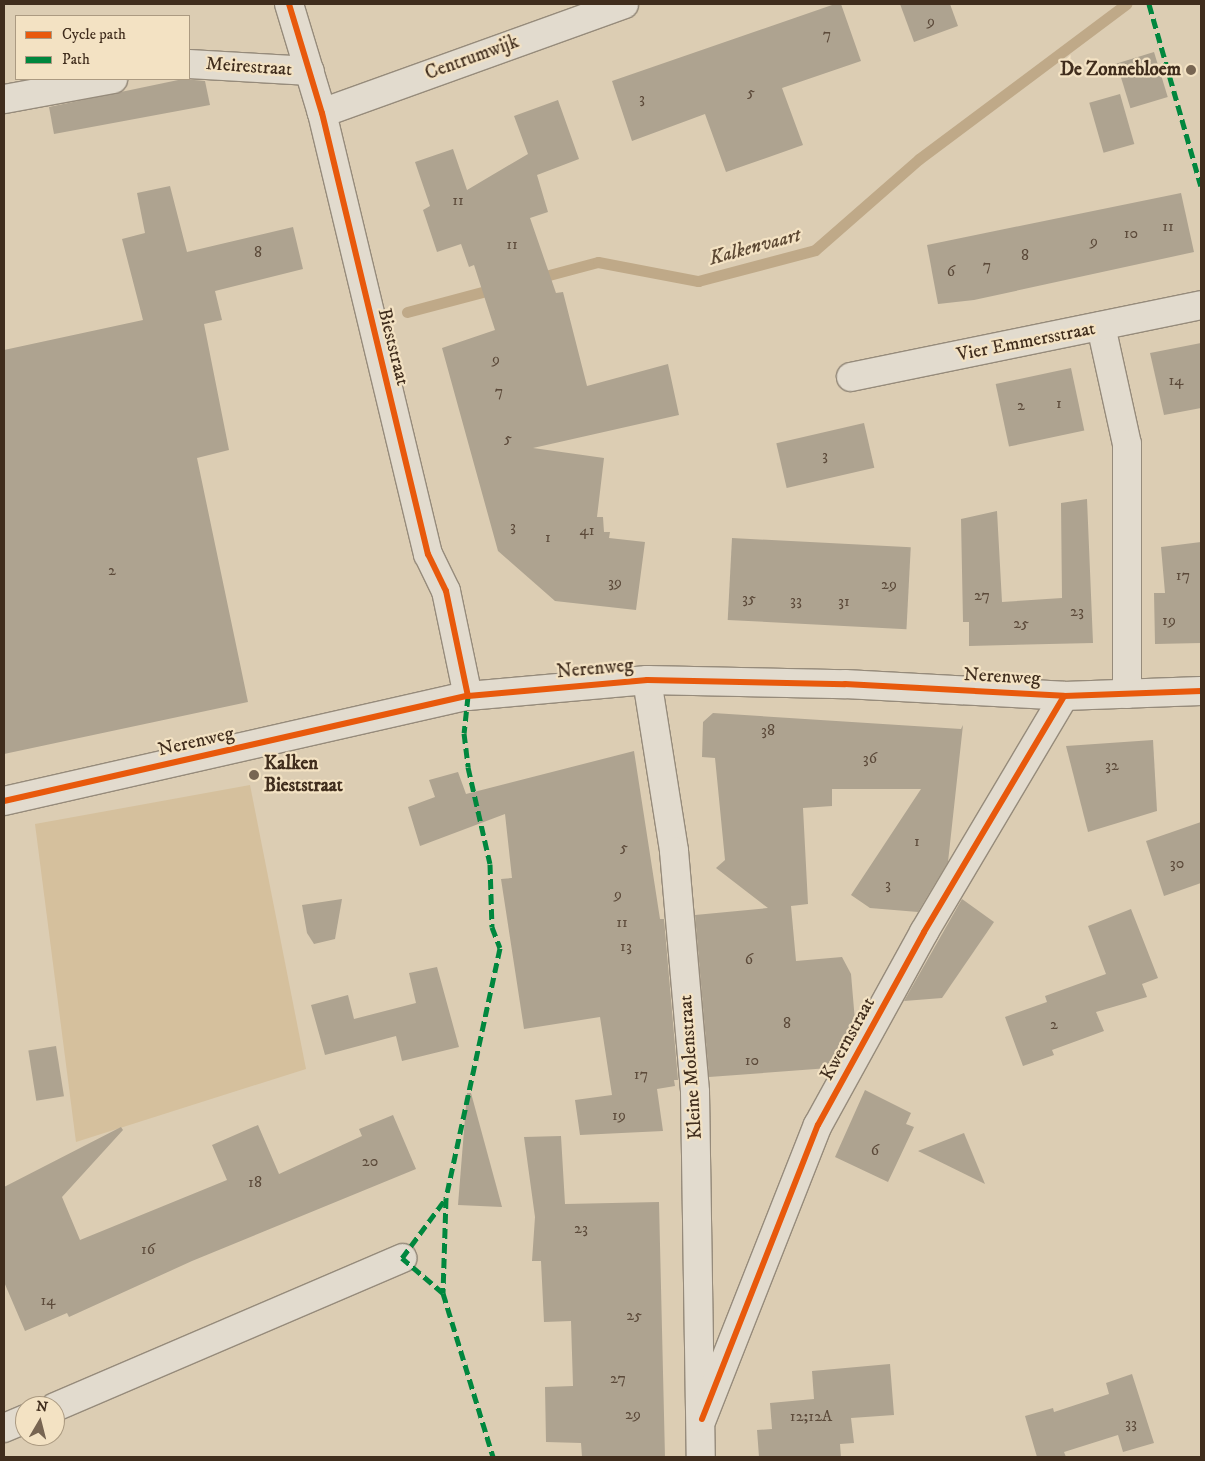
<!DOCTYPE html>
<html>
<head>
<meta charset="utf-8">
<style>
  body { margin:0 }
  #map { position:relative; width:1205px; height:1461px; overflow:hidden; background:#dccdb3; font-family:"IM FELL DW Pica",serif }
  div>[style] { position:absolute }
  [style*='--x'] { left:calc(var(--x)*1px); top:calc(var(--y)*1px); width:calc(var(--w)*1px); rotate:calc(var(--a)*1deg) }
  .green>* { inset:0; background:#d5c09d }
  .stream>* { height:11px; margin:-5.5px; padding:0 5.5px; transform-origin:5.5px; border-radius:5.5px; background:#bfa988 }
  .building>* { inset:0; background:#aea390; transform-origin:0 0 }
  .roads { filter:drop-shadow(1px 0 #968b7b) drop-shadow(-1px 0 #968b7b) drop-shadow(0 1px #968b7b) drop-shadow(0 -1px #968b7b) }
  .minor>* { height:28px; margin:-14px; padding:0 14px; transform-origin:14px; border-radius:14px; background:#e2dbce }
  .quiet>* { height:5px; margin-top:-2.5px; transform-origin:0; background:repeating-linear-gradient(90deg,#00873e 0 10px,transparent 0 15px) }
  .cycleway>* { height:6px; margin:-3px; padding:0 3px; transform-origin:3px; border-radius:3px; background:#e8590c }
  .dots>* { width:14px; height:14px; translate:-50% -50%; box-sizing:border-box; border:2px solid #f3e2c3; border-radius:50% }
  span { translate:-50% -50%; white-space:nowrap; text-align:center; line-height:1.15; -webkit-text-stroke:4.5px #f3e2c3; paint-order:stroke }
  .number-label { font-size:16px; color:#5c4a3a }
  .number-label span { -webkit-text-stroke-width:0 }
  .street-label { font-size:19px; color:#402d1d }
  .poi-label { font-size:19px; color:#402d1d; font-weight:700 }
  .right { translate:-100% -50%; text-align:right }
  .left { translate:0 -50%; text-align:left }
  .water-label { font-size:20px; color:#5c4833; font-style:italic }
  .frame { position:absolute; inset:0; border:5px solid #402d1d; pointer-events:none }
  .legend { position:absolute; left:15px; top:15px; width:175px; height:65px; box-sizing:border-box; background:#f3e2c3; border:1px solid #ab9a81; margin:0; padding:6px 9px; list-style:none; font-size:15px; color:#402d1d }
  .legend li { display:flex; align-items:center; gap:10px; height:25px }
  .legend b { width:25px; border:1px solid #ab9a81 }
  .north { position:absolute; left:15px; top:1396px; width:50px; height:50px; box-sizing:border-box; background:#f3e2c3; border:1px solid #ab9a81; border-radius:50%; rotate:8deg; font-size:14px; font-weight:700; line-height:20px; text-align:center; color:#402d1d }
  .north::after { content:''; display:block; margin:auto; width:18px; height:22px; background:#776552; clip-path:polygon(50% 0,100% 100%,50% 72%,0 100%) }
</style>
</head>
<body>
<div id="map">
  <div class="green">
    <i style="clip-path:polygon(250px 785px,306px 1069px,76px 1142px,35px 824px)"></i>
  </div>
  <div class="stream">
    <i style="--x:534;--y:279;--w:66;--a:-14.9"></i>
    <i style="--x:598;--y:262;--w:102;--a:10.8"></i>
    <i style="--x:698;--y:281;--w:121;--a:-14.8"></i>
    <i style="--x:815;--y:250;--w:138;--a:-41.2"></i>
    <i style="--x:919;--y:159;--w:259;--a:-36.8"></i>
    <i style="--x:407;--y:312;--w:93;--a:-14.9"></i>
  </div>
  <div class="building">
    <i style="clip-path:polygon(835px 4px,841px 4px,861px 61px,782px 88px,803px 145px,726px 172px,705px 114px,632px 141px,612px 81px)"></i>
    <i style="clip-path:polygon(900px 4px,950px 4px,958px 26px,914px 42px)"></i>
    <i style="left:1154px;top:52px;width:47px;height:39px;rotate:73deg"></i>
    <i style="clip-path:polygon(183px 79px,205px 81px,210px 105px,54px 134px,49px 107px)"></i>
    <i style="left:1120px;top:94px;width:52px;height:32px;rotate:74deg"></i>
    <i style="clip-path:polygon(558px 100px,579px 159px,537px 175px,548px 212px,530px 218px,556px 293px,563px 292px,587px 386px,668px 364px,679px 415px,533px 448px,604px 458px,597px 517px,603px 517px,604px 532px,610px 532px,609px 538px,645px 542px,636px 610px,555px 601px,498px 551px,442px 348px,495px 330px,474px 265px,469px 267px,461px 244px,437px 252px,423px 210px,430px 206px,415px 162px,453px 149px,467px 190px,528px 154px,514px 116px)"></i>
    <i style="clip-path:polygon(170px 186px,187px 252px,293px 227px,303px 269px,215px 291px,222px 320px,204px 324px,229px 450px,197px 458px,248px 702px,4px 754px,4px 350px,143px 320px,122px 239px,145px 233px,137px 193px)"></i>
    <i style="clip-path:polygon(1181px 193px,1194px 252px,974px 300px,938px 304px,927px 245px)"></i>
    <i style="clip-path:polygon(1201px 343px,1201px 408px,1164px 415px,1150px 353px)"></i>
    <i style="left:1071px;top:368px;width:64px;height:77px;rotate:78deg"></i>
    <i style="left:864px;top:423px;width:46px;height:90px;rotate:77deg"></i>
    <i style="clip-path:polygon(1087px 499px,1093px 643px,969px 646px,969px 622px,963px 622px,961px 519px,997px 511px,1002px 602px,1062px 598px,1061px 503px)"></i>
    <i style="left:732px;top:538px;width:179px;height:82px;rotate:3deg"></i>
    <i style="clip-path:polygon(1201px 542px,1201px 643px,1155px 644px,1154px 593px,1165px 593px,1161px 547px)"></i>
    <i style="clip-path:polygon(713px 713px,961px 729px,963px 725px,948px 862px,918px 912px,870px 908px,851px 895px,921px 789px,832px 789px,832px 806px,803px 808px,808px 904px,791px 906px,796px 961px,842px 957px,851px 974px,855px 1021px,829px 1068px,709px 1077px,695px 915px,768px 908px,716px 868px,725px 860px,715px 758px,702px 757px,703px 722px)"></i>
    <i style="clip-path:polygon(1153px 740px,1157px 811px,1088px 832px,1066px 746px)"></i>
    <i style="clip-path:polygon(634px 751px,660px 919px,664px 919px,678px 1080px,674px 1080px,675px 1086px,657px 1089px,663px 1131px,580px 1135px,575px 1100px,612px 1095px,600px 1017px,524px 1029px,501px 879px,512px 878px,505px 814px,420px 846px,408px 807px,435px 797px,429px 780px,458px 772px,466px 794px)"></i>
    <i style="clip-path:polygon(1201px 822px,1201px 883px,1164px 896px,1146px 841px)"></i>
    <i style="clip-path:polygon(342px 899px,335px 939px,314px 944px,307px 933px,302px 905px)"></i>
    <i style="clip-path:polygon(962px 899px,994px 922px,942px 998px,904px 1001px)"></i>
    <i style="clip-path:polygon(1131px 909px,1158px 978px,1142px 984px,1147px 997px,1096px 1012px,1104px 1031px,1052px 1050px,1054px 1055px,1023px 1066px,1005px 1017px,1047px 1002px,1045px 996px,1106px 974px,1088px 926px)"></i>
    <i style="clip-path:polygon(437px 967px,459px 1047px,402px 1061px,396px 1036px,325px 1055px,311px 1005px,348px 995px,354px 1019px,416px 1003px,409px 973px)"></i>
    <i style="left:56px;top:1046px;width:51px;height:28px;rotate:81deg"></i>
    <i style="clip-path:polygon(865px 1090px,911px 1113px,906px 1124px,914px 1127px,888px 1182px,835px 1157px)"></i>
    <i style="clip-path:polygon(467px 1093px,471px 1093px,502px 1207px,458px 1205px)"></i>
    <i style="clip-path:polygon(393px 1115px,416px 1169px,192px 1261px,69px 1317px,67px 1313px,25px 1331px,4px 1282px,4px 1187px,121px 1127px,123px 1130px,62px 1197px,80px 1240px,227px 1180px,212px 1145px,258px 1125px,279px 1174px,362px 1136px,359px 1129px)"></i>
    <i style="clip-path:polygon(964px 1133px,985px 1184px,918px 1151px)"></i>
    <i style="clip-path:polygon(561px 1136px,565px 1204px,659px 1202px,665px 1457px,582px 1457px,581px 1443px,546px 1442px,545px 1387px,573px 1386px,571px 1321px,544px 1322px,541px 1261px,532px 1261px,535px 1217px,524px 1137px)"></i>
    <i style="clip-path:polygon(890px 1364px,894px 1415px,851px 1418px,854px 1443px,840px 1444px,841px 1457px,759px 1457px,757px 1430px,772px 1429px,770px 1403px,814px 1399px,812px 1371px)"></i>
    <i style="clip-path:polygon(1132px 1374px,1154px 1443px,1123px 1452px,1118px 1435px,1064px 1452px,1066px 1457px,1037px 1457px,1025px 1416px,1053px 1408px,1054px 1412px,1109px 1394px,1106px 1383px)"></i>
  </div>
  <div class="roads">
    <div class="minor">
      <i style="--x:289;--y:4;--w:114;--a:73.2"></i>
      <i style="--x:322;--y:113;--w:454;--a:76.5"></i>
      <i style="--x:428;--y:554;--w:41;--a:64.1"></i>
      <i style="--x:446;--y:591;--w:107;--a:78.2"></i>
      <i style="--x:189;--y:64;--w:121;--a:3.3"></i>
      <i style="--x:4;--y:99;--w:111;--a:-10.4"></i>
      <i style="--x:322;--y:113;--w:321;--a:-19.8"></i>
      <i style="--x:1101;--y:326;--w:121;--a:77.6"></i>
      <i style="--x:1127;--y:444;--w:250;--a:90"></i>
      <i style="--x:851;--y:377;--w:357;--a:-11.6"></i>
      <i style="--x:647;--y:680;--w:173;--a:81"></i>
      <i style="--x:674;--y:851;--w:242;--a:85"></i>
      <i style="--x:695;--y:1092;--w:365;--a:89.1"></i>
      <i style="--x:4;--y:801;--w:476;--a:-12.8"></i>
      <i style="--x:468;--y:696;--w:180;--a:-5.1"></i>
      <i style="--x:647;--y:680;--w:198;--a:1.2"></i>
      <i style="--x:845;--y:684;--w:219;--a:3.1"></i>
      <i style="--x:1064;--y:696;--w:137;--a:-2.1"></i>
      <i style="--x:55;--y:1407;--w:378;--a:-23.2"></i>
      <i style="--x:702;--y:1419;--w:316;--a:-68.5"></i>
      <i style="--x:818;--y:1125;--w:220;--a:-61.2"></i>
      <i style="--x:924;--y:932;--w:274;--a:-59.3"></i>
      <i style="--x:4;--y:1428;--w:23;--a:-23"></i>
    </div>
  </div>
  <div class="quiet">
    <i style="--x:1149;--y:4;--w:189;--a:74.1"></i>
    <i style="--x:468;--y:696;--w:37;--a:96"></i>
    <i style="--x:464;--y:733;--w:34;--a:83"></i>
    <i style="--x:468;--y:767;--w:99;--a:77.2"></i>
    <i style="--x:490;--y:864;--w:63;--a:88.2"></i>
    <i style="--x:492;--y:927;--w:22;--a:69"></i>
    <i style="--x:500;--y:948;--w:256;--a:102.2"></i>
    <i style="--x:446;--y:1198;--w:95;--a:91.8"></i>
    <i style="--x:443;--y:1293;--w:171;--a:73"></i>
    <i style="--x:443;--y:1293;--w:54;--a:-139.5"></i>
    <i style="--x:402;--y:1258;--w:74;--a:-53.7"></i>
  </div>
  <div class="cycleway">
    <i style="--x:289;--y:4;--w:114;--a:73.2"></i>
    <i style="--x:322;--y:113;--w:454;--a:76.5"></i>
    <i style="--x:428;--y:554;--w:41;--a:64.1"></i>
    <i style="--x:446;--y:591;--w:107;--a:78.2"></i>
    <i style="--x:4;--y:801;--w:476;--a:-12.8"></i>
    <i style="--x:468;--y:696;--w:180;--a:-5.1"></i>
    <i style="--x:647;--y:680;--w:198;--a:1.2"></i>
    <i style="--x:845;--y:684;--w:219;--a:3.1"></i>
    <i style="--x:1064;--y:696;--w:137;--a:-2.1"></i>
    <i style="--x:702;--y:1419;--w:316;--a:-68.5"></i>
    <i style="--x:818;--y:1125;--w:220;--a:-61.2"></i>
    <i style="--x:924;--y:932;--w:274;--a:-59.3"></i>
  </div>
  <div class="dots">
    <i style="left:1191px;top:70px;background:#776552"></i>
    <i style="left:254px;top:775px;background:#776552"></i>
  </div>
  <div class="number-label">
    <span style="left:931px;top:21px">9</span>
    <span style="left:827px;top:34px">7</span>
    <span style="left:751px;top:92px">5</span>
    <span style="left:642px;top:98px">3</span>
    <span style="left:458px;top:200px">11</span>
    <span style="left:1168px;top:226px">11</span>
    <span style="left:1131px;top:233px">10</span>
    <span style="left:1094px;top:241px">9</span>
    <span style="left:512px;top:244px">11</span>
    <span style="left:258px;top:252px">8</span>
    <span style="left:1025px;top:255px">8</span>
    <span style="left:987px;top:265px">7</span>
    <span style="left:951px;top:271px">6</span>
    <span style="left:496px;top:359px">9</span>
    <span style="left:1176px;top:380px">14</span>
    <span style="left:499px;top:391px">7</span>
    <span style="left:1059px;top:403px">1</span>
    <span style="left:1021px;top:405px">2</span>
    <span style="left:508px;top:438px">5</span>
    <span style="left:825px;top:455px">3</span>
    <span style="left:513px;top:526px">3</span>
    <span style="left:587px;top:530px">41</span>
    <span style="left:548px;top:537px">1</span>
    <span style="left:112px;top:570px">2</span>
    <span style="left:1183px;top:575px">17</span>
    <span style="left:615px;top:582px">39</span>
    <span style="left:889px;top:584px">29</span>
    <span style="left:982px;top:595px">27</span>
    <span style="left:749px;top:598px">35</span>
    <span style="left:796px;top:600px">33</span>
    <span style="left:844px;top:601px">31</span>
    <span style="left:1077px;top:611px">23</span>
    <span style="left:1169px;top:620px">19</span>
    <span style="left:1021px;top:623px">25</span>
    <span style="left:768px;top:730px">38</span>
    <span style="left:870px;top:758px">36</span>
    <span style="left:1112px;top:765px">32</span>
    <span style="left:917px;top:841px">1</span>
    <span style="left:624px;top:847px">5</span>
    <span style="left:1177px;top:863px">30</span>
    <span style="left:888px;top:884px">3</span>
    <span style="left:618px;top:894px">9</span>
    <span style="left:622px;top:922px">11</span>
    <span style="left:626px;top:946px">13</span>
    <span style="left:749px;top:959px">6</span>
    <span style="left:787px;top:1023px">8</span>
    <span style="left:1054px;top:1024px">2</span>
    <span style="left:752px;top:1060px">10</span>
    <span style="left:641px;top:1074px">17</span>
    <span style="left:619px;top:1115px">19</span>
    <span style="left:875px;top:1150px">6</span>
    <span style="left:370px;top:1161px">20</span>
    <span style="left:255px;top:1182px">18</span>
    <span style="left:581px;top:1228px">23</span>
    <span style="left:148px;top:1249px">16</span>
    <span style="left:48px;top:1300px">14</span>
    <span style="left:634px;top:1315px">25</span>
    <span style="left:618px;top:1378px">27</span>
    <span style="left:633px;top:1414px">29</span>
    <span style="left:811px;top:1416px">12;12A</span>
    <span style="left:1131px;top:1423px">33</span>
  </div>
  <div class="street-label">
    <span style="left:472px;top:58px;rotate:-20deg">Centrumwijk</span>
    <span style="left:249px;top:67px;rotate:4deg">Meirestraat</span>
    <span style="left:1026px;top:342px;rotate:-11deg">Vier Emmersstraat</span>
    <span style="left:393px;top:347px;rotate:76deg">Bieststraat</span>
    <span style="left:595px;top:669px;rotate:-5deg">Nerenweg</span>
    <span style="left:1002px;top:677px;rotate:3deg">Nerenweg</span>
    <span style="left:196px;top:742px;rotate:-13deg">Nerenweg</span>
    <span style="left:848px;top:1039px;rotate:-61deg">Kwernstraat</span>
    <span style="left:691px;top:1067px;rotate:-94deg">Kleine Molenstraat</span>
  </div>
  <div class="poi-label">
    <span class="right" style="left:1181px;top:70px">De Zonnebloem</span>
    <span class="left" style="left:264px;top:775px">Kalken<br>Bieststraat</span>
  </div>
  <div class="water-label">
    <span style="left:755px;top:247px;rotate:-15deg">Kalkenvaart</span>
  </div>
  <div class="frame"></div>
  <ul class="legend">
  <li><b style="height:6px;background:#e8590c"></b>Cycle path</li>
  <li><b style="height:6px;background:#00873e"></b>Path</li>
  </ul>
  <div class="north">N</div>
</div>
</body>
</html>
